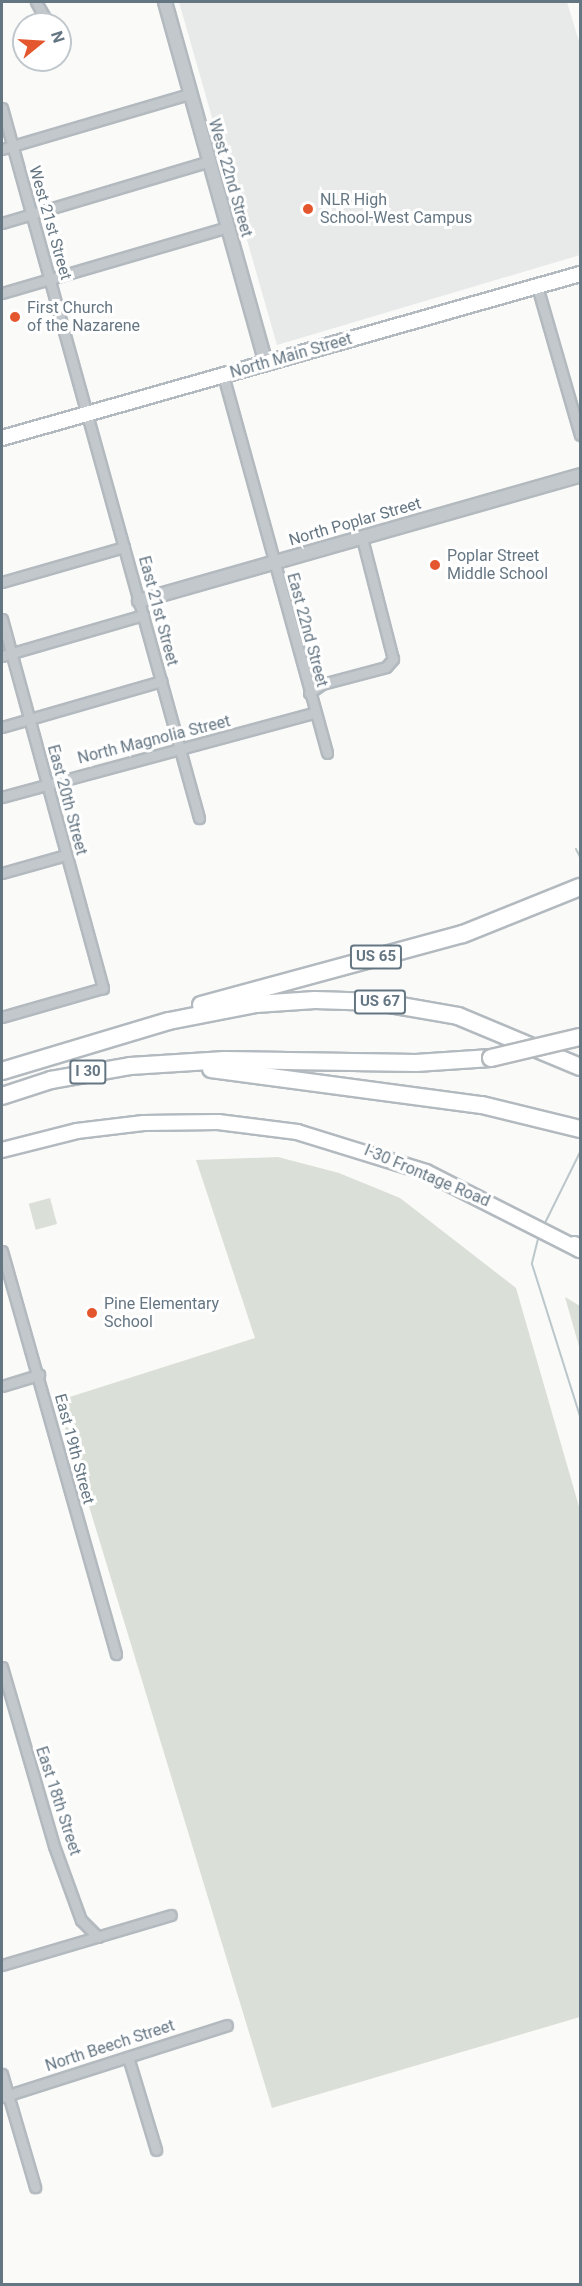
<!DOCTYPE html>
<html>
<head>
<meta charset="utf-8">
<style>
  body { margin:0 }
  #map { position:relative; width:582px; height:2286px; overflow:hidden; background:#fafaf8; font-family:Roboto,sans-serif }
  div>[style] { position:absolute }
  [style*='--x'] { left:calc(var(--x)*1px); top:calc(var(--y)*1px); width:calc(var(--w)*1px); rotate:calc(var(--a)*1deg) }
  .built>* { inset:0; background:#e8e9e9 }
  .green>* { inset:0; background:#dadfd7; transform-origin:0 0 }
  .stream>* { height:2px; margin:-1px; padding:0 1px; transform-origin:1px; border-radius:1px; background:#bbc7cb }
  .roads { filter:drop-shadow(2px 0 #b3babf) drop-shadow(-2px 0 #b3babf) drop-shadow(0 2px #b3babf) drop-shadow(0 -2px #b3babf) }
  .minor>* { height:9px; margin:-4.5px; padding:0 4.5px; transform-origin:4.5px; border-radius:4.5px; background:#c3c8cc }
  .tertiary>* { height:12px; margin:-6px; padding:0 6px; transform-origin:6px; border-radius:6px; background:#c3c8cc }
  .secondary>* { height:14px; margin:-7px; padding:0 7px; transform-origin:7px; border-radius:7px; background:#fff }
  .motorway>* { height:16px; margin:-8px; padding:0 8px; transform-origin:8px; border-radius:8px; background:#fff }
  .bridges { filter:drop-shadow(2px 0 #b4b9bd) drop-shadow(-2px 0 #b4b9bd) drop-shadow(0 2px #b4b9bd) drop-shadow(0 -2px #b4b9bd) }
  .motorway-bridge>* { height:16px; margin:-8px; padding:0 8px; transform-origin:8px; border-radius:8px; background:#fff }
  .dots>* { width:16px; height:16px; translate:-50% -50%; box-sizing:border-box; border:3px solid #fff; border-radius:50% }
  span { translate:-50% -50%; white-space:nowrap; text-align:center; line-height:1.15; -webkit-text-stroke:6px #fff; paint-order:stroke }
  .shield-label span { padding:2px 4px; background:#fff; border:2px solid; border-radius:4px; -webkit-text-stroke-width:0 }
  .shield-label { font-size:15px; color:#657683; font-weight:700 }
  .street-label { font-size:16px; color:#657683 }
  .poi-label { font-size:16px; color:#657683 }
  .left { translate:0 -50%; text-align:left }
  .frame { position:absolute; inset:0; border:3px solid #657683; pointer-events:none }
  .north { position:absolute; left:12px; top:12px; width:60px; height:60px; box-sizing:border-box; background:#fff; border:2px solid #c1c8cd; border-radius:50%; rotate:72deg; font-size:16px; font-weight:700; line-height:24px; text-align:center; color:#657683 }
  .north::after { content:''; display:block; margin:auto; width:21px; height:27px; background:#e4572e; clip-path:polygon(50% 0,100% 100%,50% 72%,0 100%) }
</style>
</head>
<body>
<div id="map">
  <div class="built">
    <i style="clip-path:polygon(179px 2px,567px 2px,580px 45px,580px 255px,277px 345px)"></i>
  </div>
  <div class="green">
    <i style="clip-path:polygon(278px 1157px,339px 1173px,400px 1198px,516px 1288px,580px 1510px,580px 2017px,272px 2108px,57px 1401px,255px 1338px,196px 1160px)"></i>
    <i style="left:50px;top:1198px;width:27px;height:22px;rotate:75deg"></i>
    <i style="clip-path:polygon(565px 1297px,580px 1306px,580px 1350px)"></i>
  </div>
  <div class="stream">
    <i style="--x:576;--y:849;--w:9;--a:63"></i>
    <i style="--x:543;--y:1227;--w:84;--a:-63.7"></i>
    <i style="--x:539;--y:1235;--w:30;--a:104"></i>
    <i style="--x:532;--y:1264;--w:159;--a:72.5"></i>
  </div>
  <div class="roads">
    <div class="minor">
      <i style="--x:36;--y:2;--w:24;--a:60"></i>
      <i style="--x:2;--y:108;--w:737;--a:74.49"></i>
      <i style="--x:2;--y:149;--w:195;--a:-16.4"></i>
      <i style="--x:2;--y:223;--w:214;--a:-16.6"></i>
      <i style="--x:537;--y:286;--w:155;--a:73.9"></i>
      <i style="--x:2;--y:293;--w:234;--a:-16.3"></i>
      <i style="--x:223;--y:375;--w:392;--a:74.6"></i>
      <i style="--x:2;--y:582;--w:127;--a:-16"></i>
      <i style="--x:2;--y:619;--w:383;--a:74.7"></i>
      <i style="--x:103;--y:988;--w:105;--a:164"></i>
      <i style="--x:2;--y:656;--w:147;--a:-16.2"></i>
      <i style="--x:309;--y:693;--w:16;--a:-35"></i>
      <i style="--x:322;--y:684;--w:66;--a:-14.9"></i>
      <i style="--x:386;--y:667;--w:11;--a:-49"></i>
      <i style="--x:393;--y:659;--w:125;--a:-104.4"></i>
      <i style="--x:2;--y:727;--w:166;--a:-16.1"></i>
      <i style="--x:2;--y:797;--w:323;--a:-15.1"></i>
      <i style="--x:2;--y:873;--w:66;--a:-15.7"></i>
      <i style="--x:2;--y:1251;--w:419;--a:74.2"></i>
      <i style="--x:2;--y:1386;--w:39;--a:-17"></i>
      <i style="--x:2;--y:1667;--w:186;--a:73.8"></i>
      <i style="--x:54;--y:1846;--w:79;--a:70"></i>
      <i style="--x:81;--y:1920;--w:24;--a:45"></i>
      <i style="--x:2;--y:1965;--w:176;--a:-16.5"></i>
      <i style="--x:128;--y:2057;--w:97;--a:73.2"></i>
      <i style="--x:2;--y:2074;--w:118;--a:73.7"></i>
      <i style="--x:2;--y:2097;--w:236;--a:-17.7"></i>
    </div>
    <div class="tertiary">
      <i style="--x:165;--y:2;--w:375;--a:74.4"></i>
      <i style="--x:139;--y:601;--w:459;--a:-15.9"></i>
    </div>
    <div class="secondary">
      <i style="--x:2;--y:438;--w:601;--a:-15.84"></i>
      <i style="--x:2;--y:1150;--w:77;--a:-14.2"></i>
      <i style="--x:77;--y:1131;--w:67;--a:-6.8"></i>
      <i style="--x:144;--y:1123;--w:74;--a:-0.8"></i>
      <i style="--x:218;--y:1122;--w:80;--a:7.2"></i>
      <i style="--x:297;--y:1132;--w:135;--a:17.2"></i>
      <i style="--x:426;--y:1172;--w:173;--a:26.9"></i>
    </div>
    <div class="motorway">
      <i style="--x:201;--y:1005;--w:271;--a:-15.2"></i>
      <i style="--x:463;--y:934;--w:126;--a:-21.9"></i>
      <i style="--x:211;--y:1069;--w:273;--a:7.6"></i>
      <i style="--x:482;--y:1105;--w:101;--a:13.8"></i>
      <i style="--x:2;--y:1071;--w:174;--a:-16.7"></i>
      <i style="--x:169;--y:1021;--w:89;--a:-11.1"></i>
      <i style="--x:256;--y:1004;--w:59;--a:-3.9"></i>
      <i style="--x:315;--y:1000;--w:63;--a:1.8"></i>
      <i style="--x:378;--y:1002;--w:81;--a:9.9"></i>
      <i style="--x:458;--y:1016;--w:132;--a:22.7"></i>
      <i style="--x:2;--y:1096;--w:52;--a:-18.1"></i>
      <i style="--x:51;--y:1080;--w:80;--a:-10"></i>
      <i style="--x:130;--y:1066;--w:95;--a:-3.6"></i>
      <i style="--x:225;--y:1060;--w:191;--a:0.9"></i>
      <i style="--x:416;--y:1063;--w:75;--a:-3.8"></i>
      <i style="--x:574;--y:1245;--w:7;--a:34"></i>
    </div>
  </div>
  <div class="bridges">
    <div class="motorway-bridge">
      <i style="--x:491;--y:1058;--w:91;--a:-13.3"></i>
    </div>
  </div>
  <div class="dots">
    <i style="left:308px;top:209px;background:#e4572e"></i>
    <i style="left:15px;top:317px;background:#e4572e"></i>
    <i style="left:435px;top:565px;background:#e4572e"></i>
    <i style="left:92px;top:1313px;background:#e4572e"></i>
  </div>
  <div class="shield-label">
    <span style="left:376px;top:957px">US 65</span>
    <span style="left:380px;top:1002px">US 67</span>
    <span style="left:88px;top:1072px">I 30</span>
  </div>
  <div class="street-label">
    <span style="left:230px;top:178px;rotate:74deg">West 22nd Street</span>
    <span style="left:50px;top:223px;rotate:74deg">West 21st Street</span>
    <span style="left:291px;top:356px;rotate:-16deg">North Main Street</span>
    <span style="left:355px;top:522px;rotate:-16deg">North Poplar Street</span>
    <span style="left:158px;top:611px;rotate:75deg">East 21st Street</span>
    <span style="left:307px;top:630px;rotate:75deg">East 22nd Street</span>
    <span style="left:154px;top:740px;rotate:-14deg">North Magnolia Street</span>
    <span style="left:67px;top:800px;rotate:75deg">East 20th Street</span>
    <span style="left:427px;top:1176px;rotate:23deg">I-30 Frontage Road</span>
    <span style="left:74px;top:1449px;rotate:75deg">East 19th Street</span>
    <span style="left:58px;top:1801px;rotate:72deg">East 18th Street</span>
    <span style="left:110px;top:2046px;rotate:-18deg">North Beech Street</span>
  </div>
  <div class="poi-label">
    <span class="left" style="left:320px;top:209px">NLR High<br>School-West Campus</span>
    <span class="left" style="left:27px;top:317px">First Church<br>of the Nazarene</span>
    <span class="left" style="left:447px;top:565px">Poplar Street<br>Middle School</span>
    <span class="left" style="left:104px;top:1313px">Pine Elementary<br>School</span>
  </div>
  <div class="frame"></div>
  <div class="north">N</div>
</div>
</body>
</html>
